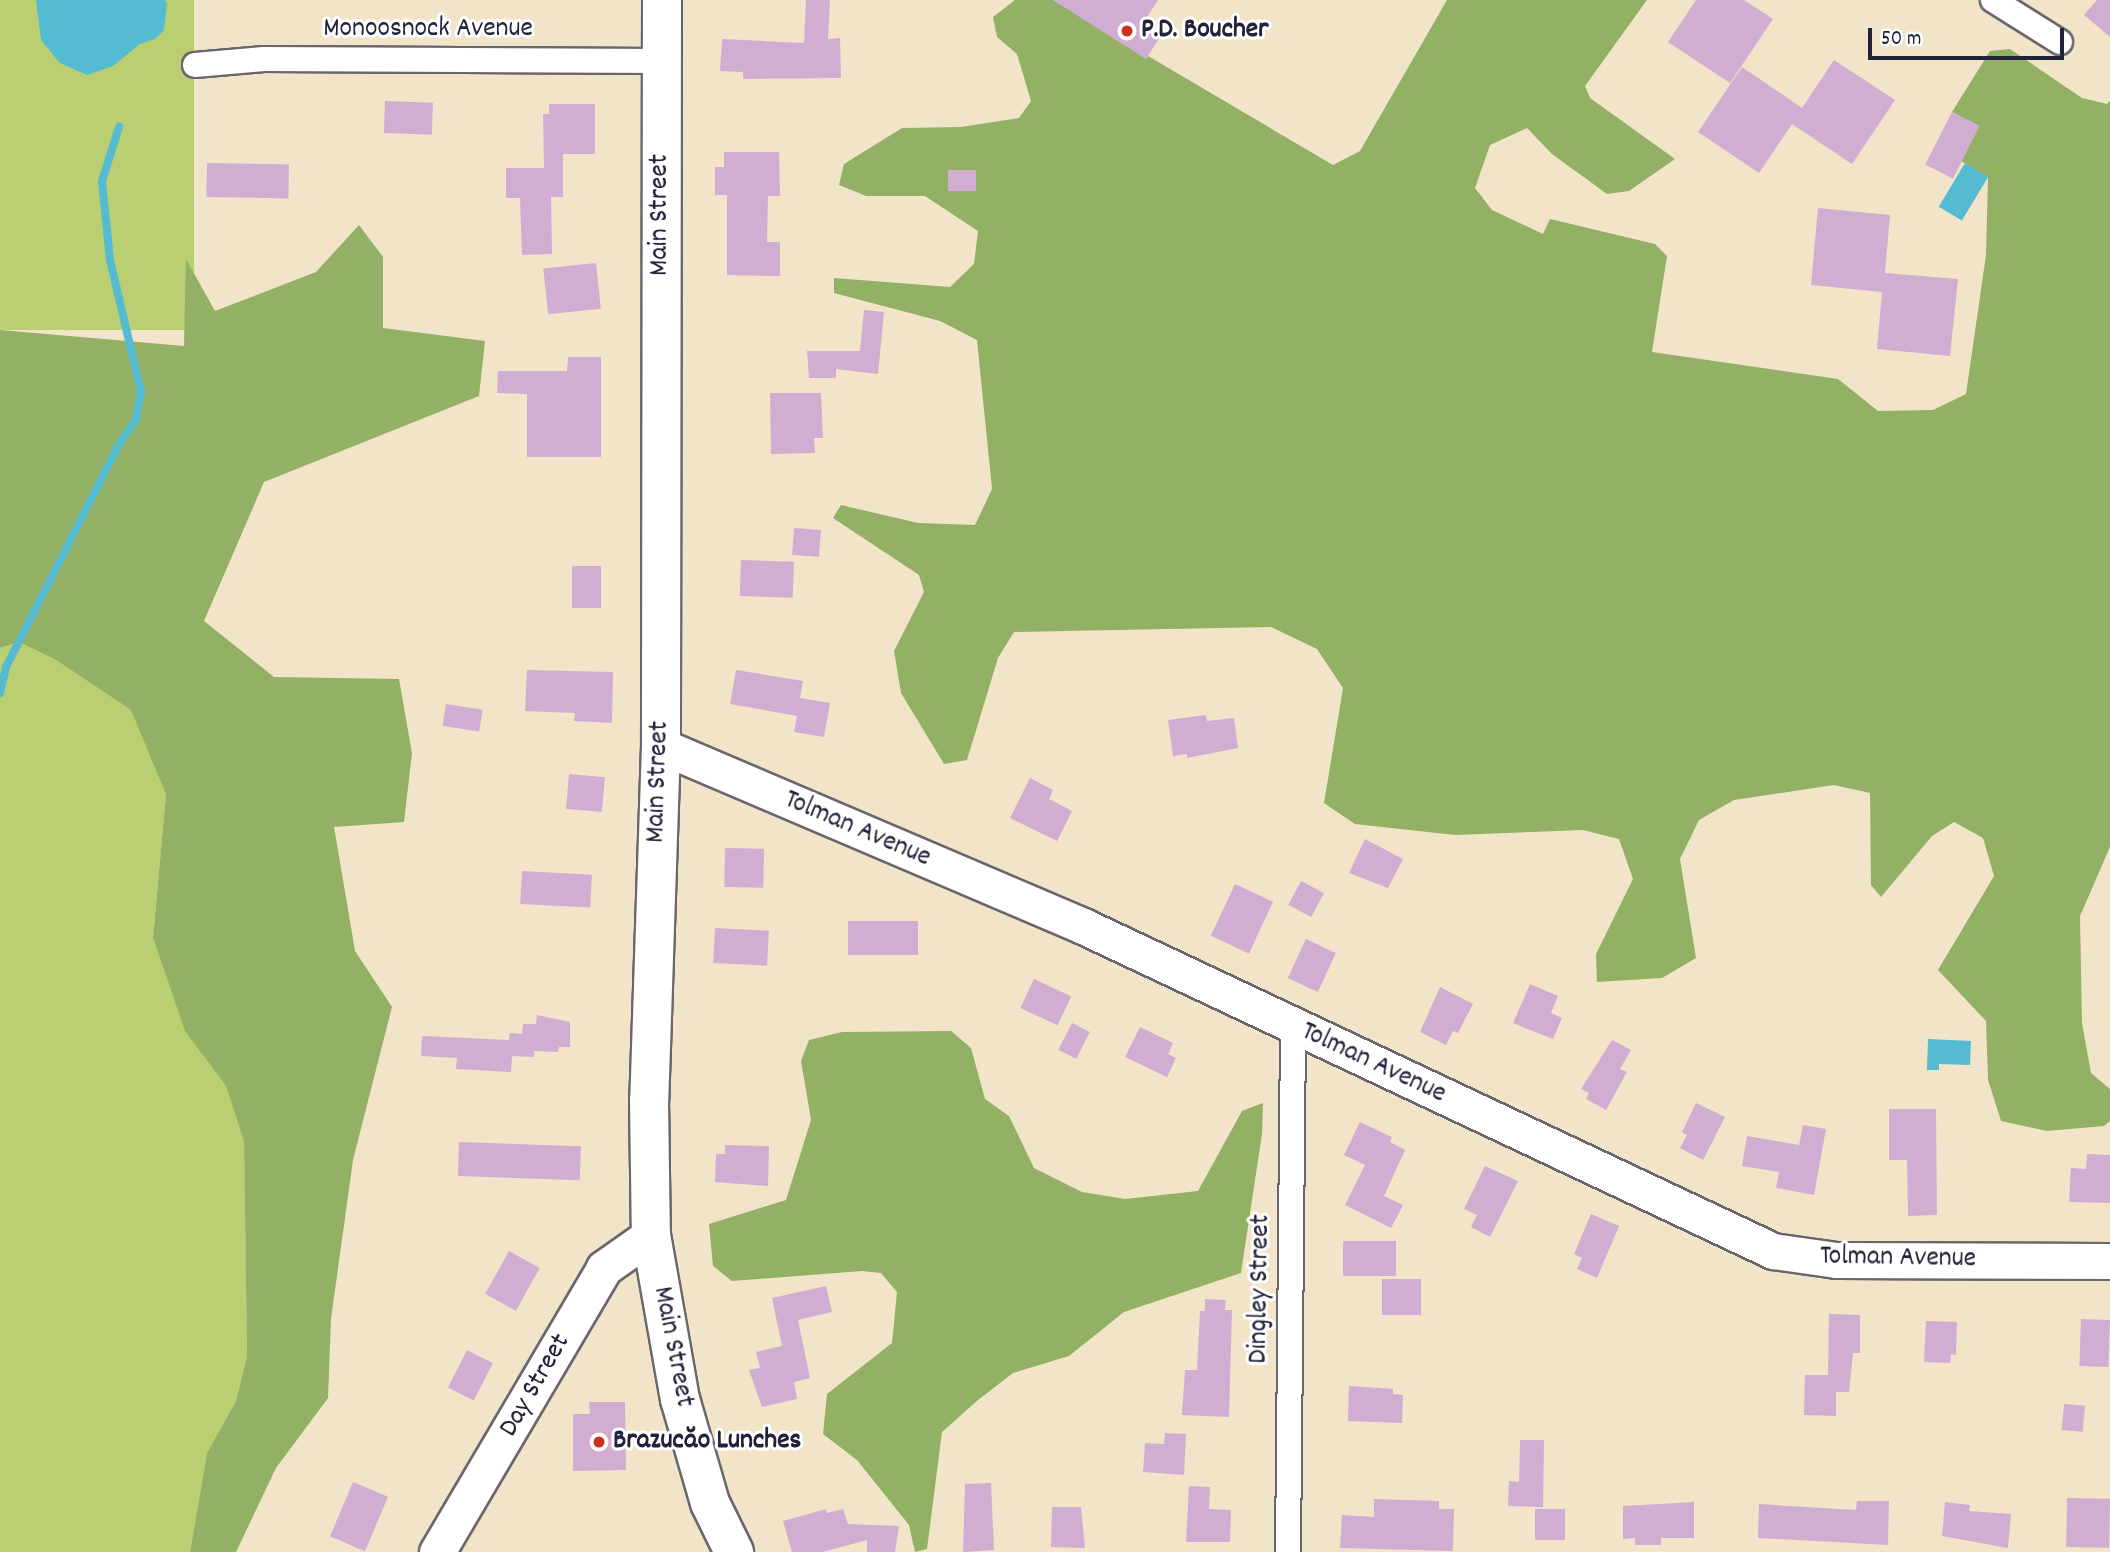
<!DOCTYPE html>
<html>
<head>
<meta charset="utf-8">
<style>
  body { margin:0 }
  #map { position:relative; width:2110px; height:1552px; overflow:hidden; background:#f1e4c9; font-family:Dekko,sans-serif }
  div>[style] { position:absolute }
  [style*='--x'] { left:calc(var(--x)*1px); top:calc(var(--y)*1px); width:calc(var(--w)*1px); rotate:calc(var(--a)*1deg) }
  .green>* { inset:0; background:#bace72; transform-origin:0 0 }
  .forest>* { inset:0; background:#93b164 }
  .water>* { inset:0; background:#54bbd1; transform-origin:0 0 }
  .stream>* { height:8px; margin:-4px; padding:0 4px; transform-origin:4px; border-radius:4px; background:#54bbd1 }
  .building>* { inset:0; background:#d1add2; transform-origin:0 0 }
  .roads { filter:drop-shadow(2px 0 #6a666d) drop-shadow(-2px 0 #6a666d) drop-shadow(0 2px #6a666d) drop-shadow(0 -2px #6a666d) }
  .street>* { height:24px; margin:-12px; padding:0 12px; transform-origin:12px; border-radius:12px; background:#fff }
  .secondary>* { height:35px; margin:-17.5px; padding:0 17.5px; transform-origin:17.5px; border-radius:17.5px; background:#fff }
  .primary>* { height:38px; margin:-19px; padding:0 19px; transform-origin:19px; border-radius:19px; background:#fff }
  .dots>* { width:19px; height:19px; translate:-50% -50%; box-sizing:border-box; border:4px solid #fff; border-radius:50% }
  span { translate:-50% -50%; white-space:nowrap; text-align:center; line-height:1.15; -webkit-text-stroke:6px #fff; paint-order:stroke }
  .street-label { font-size:28px; color:#22223b }
  .poi-label { font-size:28px; color:#22223b; font-weight:700 }
  .left { translate:0 -50%; text-align:left }
  .scale { position:absolute; left:1868px; top:28px; width:196px; height:32px; box-sizing:border-box; border:4px solid #22223b; border-top:0; padding-left:9px; font-size:21px; line-height:24px; white-space:nowrap; color:#22223b; -webkit-text-stroke:5px #fff; paint-order:stroke }
</style>
</head>
<body>
<div id="map">
  <div class="green">
    <i style="left:0;top:0;width:194px;height:330px"></i>
    <i style="clip-path:polygon(19px 642px,56px 660px,140px 716px,166px 794px,153px 938px,185px 1030px,226px 1086px,244px 1142px,247px 1356px,236px 1401px,207px 1453px,190px 1552px,0 1552px,0 648px)"></i>
  </div>
  <div class="forest">
    <i style="clip-path:polygon(1015px 0,1053px 0,1333px 165px,1360px 151px,1447px 0,1647px 0,1585px 86px,1590px 98px,1675px 159px,1629px 191px,1607px 194px,1552px 154px,1527px 128px,1490px 145px,1475px 188px,1492px 210px,1543px 234px,1550px 219px,1655px 244px,1667px 256px,1652px 352px,1838px 379px,1878px 411px,1933px 410px,1966px 394px,1986px 255px,1988px 177px,1961px 161px,1979px 126px,1952px 112px,1990px 51px,2010px 49px,2082px 98px,2107px 104px,2110px 101px,2110px 847px,2080px 916px,2082px 1023px,2091px 1073px,2110px 1089px,2110px 1121px,2104px 1126px,2047px 1131px,2001px 1121px,1988px 1080px,1986px 1021px,1938px 970px,1994px 876px,1983px 838px,1954px 822px,1932px 836px,1881px 897px,1871px 885px,1870px 793px,1834px 785px,1734px 800px,1699px 820px,1680px 859px,1696px 958px,1662px 978px,1597px 982px,1596px 954px,1633px 879px,1619px 839px,1583px 830px,1455px 835px,1355px 824px,1324px 803px,1343px 688px,1317px 649px,1271px 627px,1014px 632px,998px 658px,967px 760px,944px 764px,901px 693px,894px 651px,924px 592px,919px 575px,833px 518px,841px 505px,918px 523px,975px 525px,992px 489px,977px 340px,940px 321px,834px 293px,834px 278px,950px 287px,974px 264px,978px 231px,925px 196px,866px 196px,839px 185px,844px 164px,902px 128px,961px 127px,1019px 118px,1031px 101px,1017px 54px,997px 37px,993px 17px)"></i>
    <i style="clip-path:polygon(359px 225px,383px 257px,383px 328px,485px 341px,479px 396px,264px 482px,204px 621px,274px 677px,399px 679px,412px 753px,404px 822px,334px 827px,355px 951px,392px 1007px,353px 1160px,331px 1319px,328px 1398px,276px 1468px,236px 1552px,190px 1552px,207px 1453px,236px 1401px,247px 1356px,244px 1142px,226px 1086px,185px 1031px,153px 938px,166px 794px,131px 710px,56px 660px,19px 642px,0 648px,0 330px,184px 346px,186px 259px,215px 311px,316px 272px)"></i>
    <i style="clip-path:polygon(951px 1031px,971px 1048px,985px 1099px,1009px 1116px,1034px 1168px,1082px 1192px,1125px 1199px,1198px 1191px,1242px 1111px,1263px 1103px,1262px 1134px,1241px 1273px,1124px 1312px,1069px 1356px,1013px 1373px,978px 1400px,942px 1432px,927px 1549px,915px 1552px,909px 1525px,857px 1460px,823px 1434px,827px 1394px,892px 1343px,897px 1292px,881px 1273px,862px 1271px,732px 1281px,713px 1266px,709px 1224px,786px 1200px,811px 1120px,801px 1061px,809px 1040px,842px 1032px)"></i>
  </div>
  <div class="water">
    <i style="clip-path:polygon(36px 0,165px 0,167px 4px,164px 30px,155px 39px,140px 44px,113px 66px,87px 75px,60px 63px,41px 40px)"></i>
    <i style="left:1965px;top:163px;width:27px;height:51px;rotate:31deg"></i>
    <i style="clip-path:polygon(1928px 1039px,1971px 1041px,1970px 1065px,1939px 1064px,1939px 1070px,1927px 1070px)"></i>
  </div>
  <div class="stream">
    <i style="--x:0;--y:693;--w:27;--a:-77"></i>
    <i style="--x:6;--y:667;--w:250;--a:-63.1"></i>
    <i style="--x:119;--y:444;--w:29;--a:-55"></i>
    <i style="--x:136;--y:420;--w:28;--a:-80"></i>
    <i style="--x:141;--y:392;--w:136;--a:-103.2"></i>
    <i style="--x:110;--y:260;--w:79;--a:-95.8"></i>
    <i style="--x:102;--y:181;--w:57;--a:-72.5"></i>
  </div>
  <div class="building">
    <i style="clip-path:polygon(806px 0,830px 0,828px 39px,840px 38px,841px 78px,743px 79px,743px 72px,720px 71px,722px 39px,804px 43px)"></i>
    <i style="clip-path:polygon(1053px 0,1158px 0,1142px 25px,1160px 37px,1146px 59px)"></i>
    <i style="clip-path:polygon(1696px 0,1744px 0,1773px 19px,1730px 83px,1668px 42px)"></i>
    <i style="clip-path:polygon(2097px 0,2110px 0,2110px 37px,2084px 15px)"></i>
    <i style="clip-path:polygon(1834px 60px,1895px 100px,1852px 164px,1792px 124px,1759px 173px,1698px 132px,1742px 67px,1802px 108px)"></i>
    <i style="left:385px;top:101px;width:48px;height:32px;rotate:2deg"></i>
    <i style="clip-path:polygon(549px 104px,595px 104px,595px 154px,563px 154px,563px 197px,551px 197px,552px 254px,522px 255px,520px 198px,506px 198px,506px 168px,544px 168px,543px 114px,549px 114px)"></i>
    <i style="left:1952px;top:112px;width:31px;height:59px;rotate:27deg"></i>
    <i style="clip-path:polygon(724px 152px,779px 152px,780px 196px,768px 196px,767px 242px,780px 242px,780px 276px,727px 275px,727px 195px,715px 195px,715px 167px,724px 167px)"></i>
    <i style="left:207px;top:163px;width:82px;height:34px;rotate:1deg"></i>
    <i style="left:976px;top:170px;width:21px;height:28px;rotate:90deg"></i>
    <i style="clip-path:polygon(1818px 208px,1890px 215px,1885px 273px,1958px 279px,1950px 356px,1877px 349px,1882px 292px,1811px 285px)"></i>
    <i style="left:596px;top:263px;width:46px;height:53px;rotate:84deg"></i>
    <i style="clip-path:polygon(864px 310px,884px 312px,878px 374px,836px 369px,836px 378px,809px 378px,807px 351px,860px 351px)"></i>
    <i style="clip-path:polygon(568px 357px,601px 357px,601px 457px,527px 457px,527px 394px,497px 393px,498px 371px,567px 371px)"></i>
    <i style="clip-path:polygon(770px 393px,821px 393px,823px 438px,814px 438px,815px 453px,771px 454px)"></i>
    <i style="left:794px;top:528px;width:27px;height:27px;rotate:4deg"></i>
    <i style="left:741px;top:560px;width:53px;height:36px;rotate:2deg"></i>
    <i style="left:572px;top:566px;width:29px;height:42px"></i>
    <i style="clip-path:polygon(527px 670px,613px 672px,612px 723px,574px 721px,575px 713px,525px 711px)"></i>
    <i style="clip-path:polygon(736px 670px,803px 681px,800px 698px,830px 703px,824px 737px,794px 732px,797px 716px,730px 704px)"></i>
    <i style="left:446px;top:704px;width:37px;height:22px;rotate:9deg"></i>
    <i style="clip-path:polygon(1206px 715px,1207px 721px,1234px 718px,1238px 748px,1187px 758px,1187px 754px,1173px 756px,1168px 720px)"></i>
    <i style="left:569px;top:774px;width:36px;height:35px;rotate:5deg"></i>
    <i style="clip-path:polygon(1030px 778px,1053px 790px,1049px 799px,1072px 811px,1057px 841px,1010px 818px)"></i>
    <i style="clip-path:polygon(1365px 839px,1403px 859px,1388px 888px,1349px 873px)"></i>
    <i style="left:725px;top:848px;width:39px;height:39px;rotate:1deg"></i>
    <i style="left:522px;top:871px;width:70px;height:33px;rotate:3deg"></i>
    <i style="left:1301px;top:881px;width:26px;height:27px;rotate:28deg"></i>
    <i style="left:1235px;top:884px;width:42px;height:57px;rotate:25deg"></i>
    <i style="left:848px;top:921px;width:70px;height:34px"></i>
    <i style="left:715px;top:928px;width:54px;height:35px;rotate:3deg"></i>
    <i style="left:1306px;top:939px;width:33px;height:43px;rotate:25deg"></i>
    <i style="left:1034px;top:979px;width:41px;height:32px;rotate:25deg"></i>
    <i style="clip-path:polygon(1530px 984px,1558px 996px,1551px 1013px,1562px 1018px,1553px 1039px,1513px 1023px)"></i>
    <i style="clip-path:polygon(1440px 987px,1473px 1004px,1458px 1033px,1453px 1031px,1446px 1045px,1420px 1032px)"></i>
    <i style="clip-path:polygon(537px 1015px,570px 1022px,570px 1047px,559px 1047px,558px 1052px,534px 1051px,534px 1057px,512px 1056px,511px 1072px,456px 1069px,457px 1058px,421px 1056px,422px 1036px,509px 1040px,510px 1033px,522px 1034px,523px 1024px,536px 1024px)"></i>
    <i style="left:1072px;top:1023px;width:20px;height:30px;rotate:27deg"></i>
    <i style="clip-path:polygon(1140px 1027px,1173px 1043px,1168px 1054px,1176px 1058px,1167px 1077px,1125px 1057px)"></i>
    <i style="clip-path:polygon(1612px 1040px,1631px 1050px,1620px 1069px,1627px 1072px,1606px 1110px,1586px 1099px,1589px 1093px,1581px 1089px)"></i>
    <i style="clip-path:polygon(1696px 1103px,1725px 1117px,1703px 1160px,1680px 1148px,1687px 1135px,1682px 1132px)"></i>
    <i style="clip-path:polygon(1889px 1109px,1936px 1109px,1937px 1215px,1908px 1216px,1907px 1160px,1889px 1160px)"></i>
    <i style="clip-path:polygon(1360px 1122px,1392px 1137px,1390px 1142px,1405px 1150px,1384px 1196px,1403px 1205px,1391px 1228px,1345px 1205px,1365px 1165px,1344px 1155px)"></i>
    <i style="clip-path:polygon(1803px 1125px,1826px 1129px,1814px 1195px,1776px 1188px,1779px 1172px,1742px 1166px,1747px 1136px,1799px 1145px)"></i>
    <i style="left:459px;top:1142px;width:122px;height:34px;rotate:2deg"></i>
    <i style="clip-path:polygon(725px 1145px,769px 1146px,768px 1186px,715px 1182px,716px 1154px,725px 1154px)"></i>
    <i style="clip-path:polygon(2087px 1154px,2110px 1155px,2110px 1203px,2069px 1202px,2071px 1168px,2086px 1169px)"></i>
    <i style="clip-path:polygon(1485px 1166px,1518px 1181px,1490px 1237px,1471px 1227px,1477px 1215px,1464px 1209px)"></i>
    <i style="clip-path:polygon(1591px 1214px,1619px 1226px,1597px 1278px,1577px 1269px,1582px 1258px,1574px 1254px)"></i>
    <i style="left:1343px;top:1241px;width:53px;height:35px"></i>
    <i style="left:509px;top:1251px;width:35px;height:49px;rotate:29deg"></i>
    <i style="left:1382px;top:1279px;width:39px;height:36px"></i>
    <i style="clip-path:polygon(826px 1286px,832px 1312px,798px 1320px,810px 1378px,794px 1382px,797px 1399px,762px 1407px,749px 1370px,760px 1368px,756px 1352px,782px 1346px,772px 1298px)"></i>
    <i style="clip-path:polygon(1205px 1299px,1226px 1300px,1225px 1310px,1232px 1310px,1229px 1417px,1182px 1415px,1185px 1370px,1197px 1370px,1200px 1311px,1205px 1311px)"></i>
    <i style="clip-path:polygon(1829px 1314px,1860px 1315px,1860px 1353px,1853px 1353px,1849px 1392px,1836px 1392px,1836px 1416px,1804px 1415px,1805px 1375px,1828px 1375px)"></i>
    <i style="left:2081px;top:1319px;width:29px;height:47px;rotate:2deg"></i>
    <i style="clip-path:polygon(1926px 1321px,1957px 1322px,1956px 1355px,1951px 1354px,1950px 1363px,1924px 1362px)"></i>
    <i style="left:467px;top:1350px;width:29px;height:42px;rotate:27deg"></i>
    <i style="clip-path:polygon(1349px 1386px,1393px 1389px,1393px 1394px,1403px 1395px,1402px 1423px,1348px 1421px)"></i>
    <i style="clip-path:polygon(589px 1402px,625px 1402px,626px 1470px,573px 1471px,573px 1414px,590px 1414px)"></i>
    <i style="left:2064px;top:1404px;width:21px;height:26px;rotate:5deg"></i>
    <i style="clip-path:polygon(1165px 1433px,1186px 1434px,1184px 1475px,1143px 1472px,1145px 1443px,1164px 1444px)"></i>
    <i style="clip-path:polygon(1520px 1440px,1544px 1440px,1543px 1507px,1508px 1506px,1509px 1481px,1519px 1482px)"></i>
    <i style="left:353px;top:1482px;width:38px;height:59px;rotate:23deg"></i>
    <i style="clip-path:polygon(991px 1483px,994px 1550px,963px 1552px,965px 1484px)"></i>
    <i style="clip-path:polygon(1189px 1486px,1210px 1487px,1209px 1509px,1231px 1510px,1230px 1542px,1186px 1542px)"></i>
    <i style="left:2067px;top:1498px;width:43px;height:49px;rotate:1deg"></i>
    <i style="clip-path:polygon(1374px 1499px,1439px 1501px,1439px 1509px,1454px 1509px,1453px 1551px,1340px 1548px,1342px 1515px,1374px 1517px)"></i>
    <i style="clip-path:polygon(1857px 1501px,1889px 1501px,1888px 1545px,1758px 1538px,1759px 1504px,1856px 1510px)"></i>
    <i style="clip-path:polygon(1694px 1502px,1694px 1538px,1661px 1538px,1661px 1545px,1635px 1545px,1635px 1538px,1623px 1539px,1623px 1506px)"></i>
    <i style="clip-path:polygon(1945px 1502px,1970px 1505px,1969px 1511px,2011px 1514px,2008px 1548px,1942px 1536px)"></i>
    <i style="clip-path:polygon(1052px 1507px,1081px 1507px,1085px 1548px,1051px 1547px)"></i>
    <i style="clip-path:polygon(826px 1509px,827px 1513px,843px 1509px,848px 1524px,899px 1526px,895px 1552px,867px 1552px,867px 1540px,823px 1552px,792px 1552px,783px 1521px)"></i>
    <i style="left:1535px;top:1509px;width:30px;height:31px"></i>
  </div>
  <div class="roads">
    <div class="street">
      <i style="--x:1993;--y:0;--w:79;--a:32.1"></i>
      <i style="--x:195;--y:65;--w:69;--a:-5"></i>
      <i style="--x:264;--y:59;--w:397;--a:0.3"></i>
      <i style="--x:1288;--y:1552;--w:525;--a:-89.45"></i>
    </div>
    <div class="secondary">
      <i style="--x:661;--y:746;--w:459;--a:23.1"></i>
      <i style="--x:1083;--y:926;--w:763;--a:25.22"></i>
      <i style="--x:1773;--y:1251;--w:64;--a:8.1"></i>
      <i style="--x:1836;--y:1260;--w:274;--a:0.2"></i>
      <i style="--x:437;--y:1552;--w:329;--a:-59.5"></i>
      <i style="--x:604;--y:1268;--w:57;--a:-35.1"></i>
    </div>
    <div class="primary">
      <i style="--x:662;--y:0;--w:746;--a:90.08"></i>
      <i style="--x:661;--y:746;--w:354;--a:91.9"></i>
      <i style="--x:649;--y:1100;--w:135;--a:89.2"></i>
      <i style="--x:651;--y:1235;--w:167;--a:80"></i>
      <i style="--x:680;--y:1399;--w:108;--a:73.9"></i>
      <i style="--x:710;--y:1503;--w:55;--a:63.9"></i>
    </div>
  </div>
  <div class="dots">
    <i style="left:1127px;top:31px;background:#c8321e"></i>
    <i style="left:599px;top:1442px;background:#c8321e"></i>
  </div>
  <div class="street-label">
    <span style="left:428px;top:30px">Monoosnock Avenue</span>
    <span style="left:661px;top:215px;rotate:-90deg">Main Street</span>
    <span style="left:659px;top:782px;rotate:-88deg">Main Street</span>
    <span style="left:857px;top:830px;rotate:23deg">Tolman Avenue</span>
    <span style="left:1373px;top:1064px;rotate:25deg">Tolman Avenue</span>
    <span style="left:1898px;top:1259px;rotate:1deg">Tolman Avenue</span>
    <span style="left:1261px;top:1289px;rotate:-89deg">Dingley Street</span>
    <span style="left:672px;top:1347px;rotate:79deg">Main Street</span>
    <span style="left:536px;top:1386px;rotate:-60deg">Day Street</span>
  </div>
  <div class="poi-label">
    <span class="left" style="left:1141px;top:31px">P.D. Boucher</span>
    <span class="left" style="left:613px;top:1442px">Brazucăo Lunches</span>
  </div>
  <div class="scale">50 m</div>
</div>
</body>
</html>
